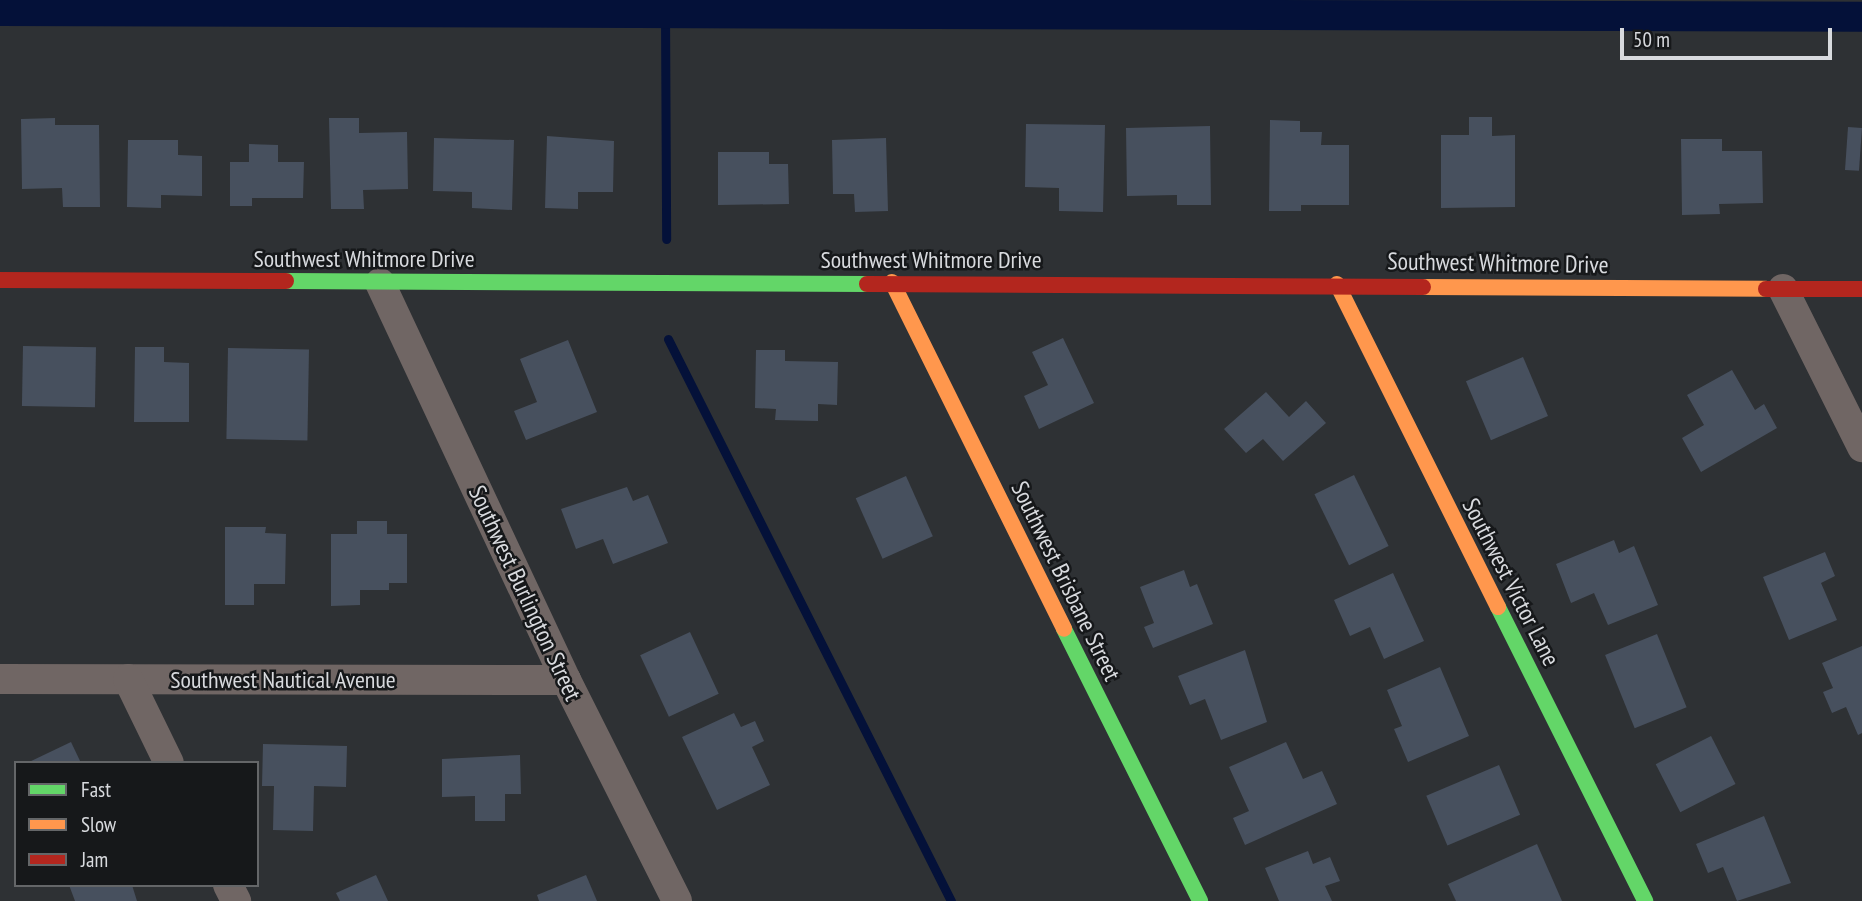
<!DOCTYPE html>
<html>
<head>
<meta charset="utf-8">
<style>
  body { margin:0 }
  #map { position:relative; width:1862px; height:901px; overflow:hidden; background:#2e3134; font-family:"PT Sans Narrow",sans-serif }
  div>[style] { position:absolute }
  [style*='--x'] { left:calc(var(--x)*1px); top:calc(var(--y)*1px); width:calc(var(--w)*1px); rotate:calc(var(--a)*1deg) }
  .stream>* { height:9px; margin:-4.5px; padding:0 4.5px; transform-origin:4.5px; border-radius:4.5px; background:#041139 }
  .canal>* { height:30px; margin:-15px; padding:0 15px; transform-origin:15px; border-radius:15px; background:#041139 }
  .building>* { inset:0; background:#47505e; transform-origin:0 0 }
  .street>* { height:30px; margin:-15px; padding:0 15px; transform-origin:15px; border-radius:15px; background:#706664 }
  .fast>* { height:16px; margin:-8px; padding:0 8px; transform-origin:8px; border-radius:8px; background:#63d668 }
  .slow>* { height:16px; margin:-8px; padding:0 8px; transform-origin:8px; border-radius:8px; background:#ff974d }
  .jam>* { height:16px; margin:-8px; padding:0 8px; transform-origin:8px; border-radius:8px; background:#b3261e }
  span { translate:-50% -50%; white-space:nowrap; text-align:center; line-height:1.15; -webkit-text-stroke:5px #16181a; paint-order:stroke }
  .street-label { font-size:24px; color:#d8dade }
  .legend { position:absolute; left:14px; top:761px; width:245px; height:126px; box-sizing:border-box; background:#16181a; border:2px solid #646668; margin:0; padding:9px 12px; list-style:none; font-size:21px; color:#d8dade }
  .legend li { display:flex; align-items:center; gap:14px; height:35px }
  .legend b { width:35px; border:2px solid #646668 }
  .scale { position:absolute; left:1620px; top:28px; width:212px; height:32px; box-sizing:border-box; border:4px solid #d8dade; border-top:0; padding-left:9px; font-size:21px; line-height:24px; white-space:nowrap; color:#d8dade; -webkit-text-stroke:5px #16181a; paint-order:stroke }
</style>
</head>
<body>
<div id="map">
  <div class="stream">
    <i style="--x:1104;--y:0;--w:15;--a:90"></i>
    <i style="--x:665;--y:13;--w:226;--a:89.7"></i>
    <i style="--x:668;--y:339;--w:629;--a:63.27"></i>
  </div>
  <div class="canal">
    <i style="--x:0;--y:11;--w:1862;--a:0.18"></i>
  </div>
  <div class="building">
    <i style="clip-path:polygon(1469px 117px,1492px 117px,1492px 136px,1515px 135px,1515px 207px,1441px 208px,1441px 135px,1469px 135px)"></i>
    <i style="clip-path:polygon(55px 118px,55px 125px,99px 125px,100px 207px,63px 207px,62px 188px,22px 189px,21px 119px)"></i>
    <i style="clip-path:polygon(329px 118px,359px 118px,359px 133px,407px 132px,408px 189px,363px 190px,364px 209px,331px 209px)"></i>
    <i style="clip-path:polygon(1270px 120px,1300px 121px,1300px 132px,1322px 132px,1321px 145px,1349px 145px,1349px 205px,1301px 205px,1301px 211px,1269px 211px)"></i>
    <i style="clip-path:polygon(1026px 124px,1105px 125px,1103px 212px,1059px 211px,1059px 188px,1025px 187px)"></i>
    <i style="clip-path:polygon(1210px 126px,1211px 205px,1177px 205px,1177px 195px,1127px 196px,1126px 128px)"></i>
    <i style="left:1848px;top:127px;width:14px;height:43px;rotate:4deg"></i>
    <i style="clip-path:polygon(547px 136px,614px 141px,613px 192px,578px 192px,578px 209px,545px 208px)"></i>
    <i style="clip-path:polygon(434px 138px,514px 140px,512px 210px,472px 208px,472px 192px,433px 191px)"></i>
    <i style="clip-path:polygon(886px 138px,888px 211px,855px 212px,854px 194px,833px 194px,832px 140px)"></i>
    <i style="clip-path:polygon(1681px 139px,1722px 139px,1722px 151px,1762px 151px,1763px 203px,1719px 204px,1720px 214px,1682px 215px)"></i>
    <i style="clip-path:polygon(128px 140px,178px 140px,178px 155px,202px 156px,202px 196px,161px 195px,161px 208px,127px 207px)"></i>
    <i style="clip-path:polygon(249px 144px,278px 145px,278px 162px,304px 162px,303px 198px,252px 198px,252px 206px,230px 206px,230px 162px,249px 162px)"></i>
    <i style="clip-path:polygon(718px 152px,769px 152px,769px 164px,788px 164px,789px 204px,718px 205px)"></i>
    <i style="clip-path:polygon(1063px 338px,1094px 403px,1039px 429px,1024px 396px,1048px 385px,1032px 352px)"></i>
    <i style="clip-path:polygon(568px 340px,597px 412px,526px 440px,514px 411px,537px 402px,520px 359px)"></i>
    <i style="left:23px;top:346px;width:73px;height:60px;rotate:1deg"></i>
    <i style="clip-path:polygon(135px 347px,164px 347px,164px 362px,189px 363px,189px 422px,134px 422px)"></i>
    <i style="left:228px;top:348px;width:81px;height:91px;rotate:1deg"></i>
    <i style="clip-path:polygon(756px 350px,785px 350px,785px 361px,838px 362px,837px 405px,818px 404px,818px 421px,775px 420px,776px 409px,755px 408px)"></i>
    <i style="left:1523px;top:357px;width:64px;height:62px;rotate:67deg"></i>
    <i style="clip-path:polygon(1732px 370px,1755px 410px,1764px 404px,1777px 428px,1701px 472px,1682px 438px,1704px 425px,1687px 395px)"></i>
    <i style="clip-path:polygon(1266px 392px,1289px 417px,1306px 401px,1326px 423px,1283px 461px,1263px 439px,1246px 453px,1224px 429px)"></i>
    <i style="left:1354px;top:475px;width:79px;height:44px;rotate:64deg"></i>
    <i style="left:906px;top:476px;width:66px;height:55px;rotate:66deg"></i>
    <i style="clip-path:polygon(627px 487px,633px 501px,648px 495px,668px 543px,613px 564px,603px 539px,576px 549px,561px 509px)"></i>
    <i style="clip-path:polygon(357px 521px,387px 521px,387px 534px,407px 534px,407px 583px,389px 583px,389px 590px,360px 590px,360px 605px,331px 606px,331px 534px,357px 534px)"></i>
    <i style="clip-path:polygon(225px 527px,266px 527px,265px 533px,286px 534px,285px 584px,254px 584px,254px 605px,225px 605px)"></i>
    <i style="clip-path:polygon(1614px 540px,1619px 553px,1634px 546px,1658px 605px,1608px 625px,1594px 593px,1571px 603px,1556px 564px)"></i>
    <i style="clip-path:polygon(1825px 552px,1835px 576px,1821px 583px,1837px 620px,1789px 640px,1763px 577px)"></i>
    <i style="clip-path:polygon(1184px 570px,1190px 587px,1197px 584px,1213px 624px,1153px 648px,1144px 627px,1154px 623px,1140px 587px)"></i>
    <i style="clip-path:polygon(1393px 573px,1424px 641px,1384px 659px,1370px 627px,1350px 636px,1334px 600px)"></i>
    <i style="left:690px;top:632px;width:68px;height:55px;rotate:65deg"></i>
    <i style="left:1657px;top:634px;width:79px;height:56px;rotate:68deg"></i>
    <i style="clip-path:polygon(1862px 646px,1862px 733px,1858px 735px,1846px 707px,1832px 713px,1823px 692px,1833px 688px,1822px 663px)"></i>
    <i style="clip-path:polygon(1245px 650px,1267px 722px,1221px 740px,1205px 699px,1190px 705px,1178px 676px)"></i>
    <i style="clip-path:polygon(1440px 667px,1469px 736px,1408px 762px,1394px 729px,1402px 726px,1387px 690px)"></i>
    <i style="clip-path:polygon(734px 713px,741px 727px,755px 721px,764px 741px,752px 747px,770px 785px,717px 810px,682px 737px)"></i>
    <i style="left:1711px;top:736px;width:54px;height:62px;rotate:63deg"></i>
    <i style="clip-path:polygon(71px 742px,81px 763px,27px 763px)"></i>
    <i style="clip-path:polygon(1286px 742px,1303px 779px,1322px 771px,1337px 804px,1245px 845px,1233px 818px,1249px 811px,1229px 767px)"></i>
    <i style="clip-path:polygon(263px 744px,347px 746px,346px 787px,314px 786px,313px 831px,273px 830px,274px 786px,262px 786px)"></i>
    <i style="clip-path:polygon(520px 755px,521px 794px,505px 794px,505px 821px,475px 821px,475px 796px,442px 797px,442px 759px)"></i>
    <i style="left:1499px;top:765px;width:54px;height:79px;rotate:67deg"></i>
    <i style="clip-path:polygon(1764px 816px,1791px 883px,1737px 901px,1723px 867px,1708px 873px,1696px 844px)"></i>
    <i style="clip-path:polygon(1537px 844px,1562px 901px,1456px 901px,1448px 884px)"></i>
    <i style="clip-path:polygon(1308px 851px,1313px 864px,1330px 857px,1340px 881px,1325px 886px,1332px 901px,1279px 901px,1265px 868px)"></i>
    <i style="clip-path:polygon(376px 875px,388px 901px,340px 901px,336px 893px)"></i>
    <i style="clip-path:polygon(586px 875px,597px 901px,539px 901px,537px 895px)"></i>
    <i style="clip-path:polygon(69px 885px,132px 885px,137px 901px,75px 901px)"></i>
  </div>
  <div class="street">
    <i style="--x:380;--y:283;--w:438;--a:64.9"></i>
    <i style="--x:566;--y:680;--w:247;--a:63.3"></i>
    <i style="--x:1783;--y:289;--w:177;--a:63.4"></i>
    <i style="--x:0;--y:679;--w:566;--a:0.1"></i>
    <i style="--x:128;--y:679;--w:93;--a:64"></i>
    <i style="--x:228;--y:885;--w:18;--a:63"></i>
  </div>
  <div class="fast">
    <i style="--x:286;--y:281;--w:581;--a:0.3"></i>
    <i style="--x:1498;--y:607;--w:329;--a:63.4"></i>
    <i style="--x:1064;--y:629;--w:304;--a:63.4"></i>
  </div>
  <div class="slow">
    <i style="--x:892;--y:282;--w:387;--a:63.6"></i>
    <i style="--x:1337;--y:284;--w:361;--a:63.5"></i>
    <i style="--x:1423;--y:287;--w:343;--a:0.3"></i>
  </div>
  <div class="jam">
    <i style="--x:0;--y:280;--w:286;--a:0.2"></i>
    <i style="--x:867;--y:284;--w:556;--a:0.31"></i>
    <i style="--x:1766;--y:289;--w:96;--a:0"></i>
  </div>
  <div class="street-label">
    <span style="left:364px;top:259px">Southwest Whitmore Drive</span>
    <span style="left:931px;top:260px">Southwest Whitmore Drive</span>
    <span style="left:1498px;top:263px;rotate:1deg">Southwest Whitmore Drive</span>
    <span style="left:1066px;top:581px;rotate:64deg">Southwest Brisbane Street</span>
    <span style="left:1511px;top:582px;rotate:63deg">Southwest Victor Lane</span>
    <span style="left:525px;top:593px;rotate:65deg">Southwest Burlington Street</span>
    <span style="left:283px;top:680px">Southwest Nautical Avenue</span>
  </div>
  <ul class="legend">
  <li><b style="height:9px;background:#63d668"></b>Fast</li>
  <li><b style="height:9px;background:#ff974d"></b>Slow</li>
  <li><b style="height:9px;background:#b3261e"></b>Jam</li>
  </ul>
  <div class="scale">50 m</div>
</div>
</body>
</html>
